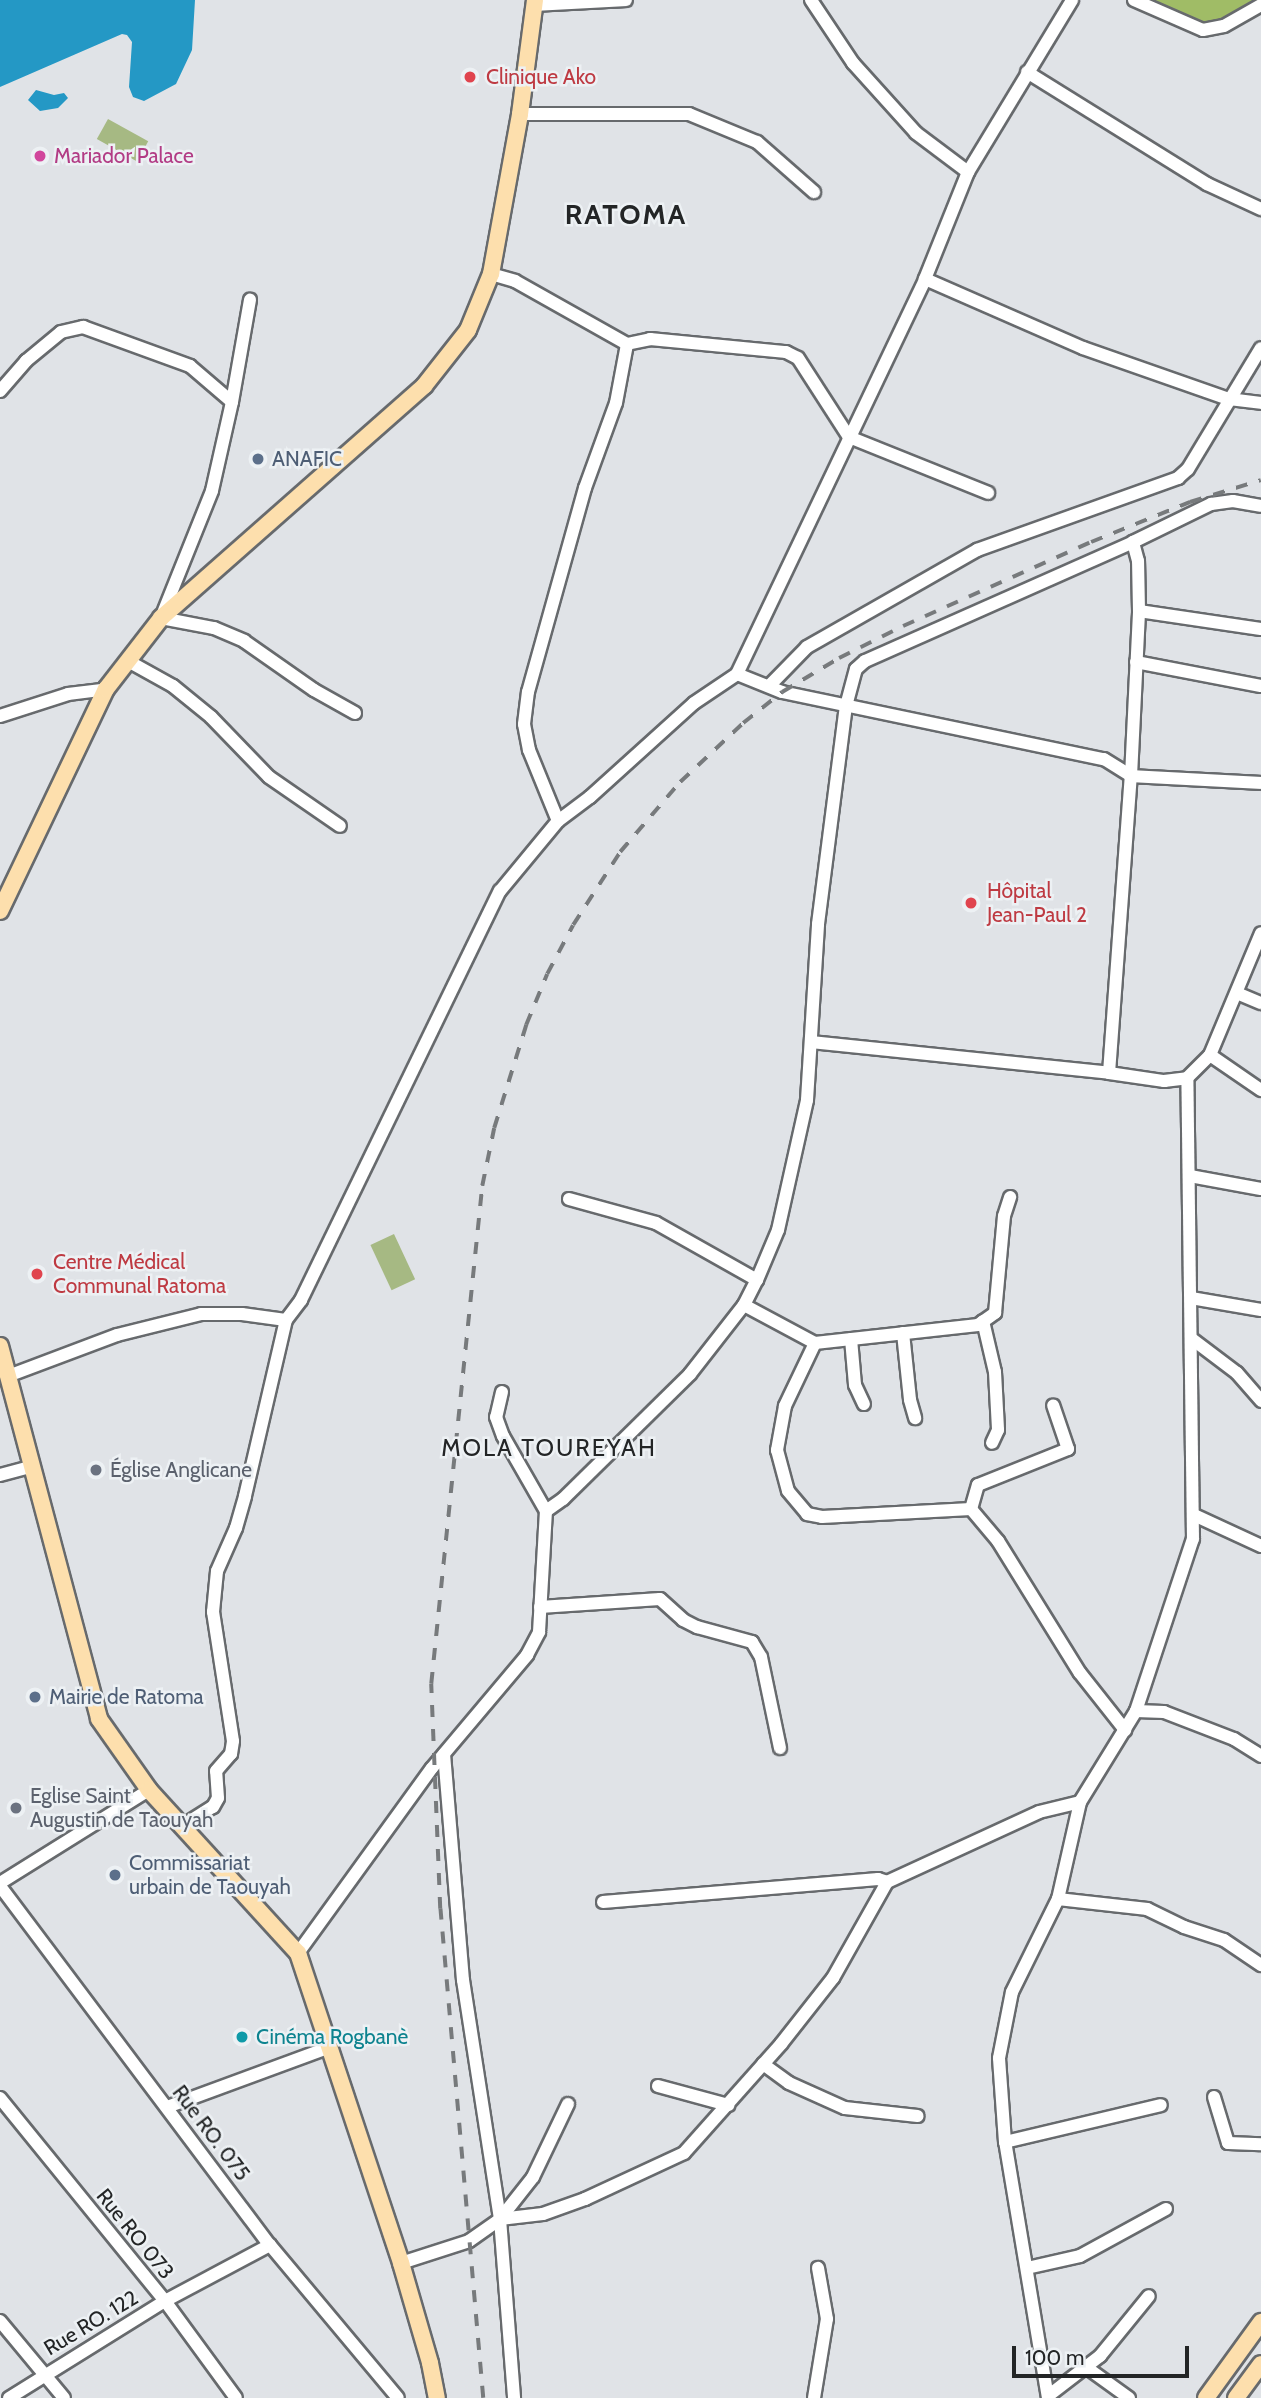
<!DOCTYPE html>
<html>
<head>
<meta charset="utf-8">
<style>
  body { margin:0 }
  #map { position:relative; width:1261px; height:2398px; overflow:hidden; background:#e0e3e7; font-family:Cabin,sans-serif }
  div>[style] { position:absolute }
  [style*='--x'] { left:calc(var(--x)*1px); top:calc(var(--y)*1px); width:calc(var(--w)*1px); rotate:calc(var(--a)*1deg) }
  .green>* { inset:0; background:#a6b983; transform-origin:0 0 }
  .forest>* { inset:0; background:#a0bc66 }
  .water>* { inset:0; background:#2498c5 }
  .roads { filter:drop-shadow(2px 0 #676a6d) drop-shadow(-2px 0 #676a6d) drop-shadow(0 2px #676a6d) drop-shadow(0 -2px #676a6d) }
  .minor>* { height:12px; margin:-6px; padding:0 6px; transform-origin:6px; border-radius:6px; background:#fff }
  .major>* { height:16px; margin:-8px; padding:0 8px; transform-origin:8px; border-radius:8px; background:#fddfad }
  .rail>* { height:3.5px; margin-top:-1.75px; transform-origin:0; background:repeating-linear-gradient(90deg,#777a7c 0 12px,transparent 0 24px) }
  .dots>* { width:19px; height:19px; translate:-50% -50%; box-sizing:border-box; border:4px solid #edf1f4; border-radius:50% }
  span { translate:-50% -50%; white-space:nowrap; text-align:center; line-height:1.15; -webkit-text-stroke:5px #edf1f4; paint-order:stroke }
  .health-label { font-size:21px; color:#be3a42 }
  .left { translate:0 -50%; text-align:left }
  .hotel-label { font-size:21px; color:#b23c85 }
  .service-label { font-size:21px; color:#4e5e75 }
  .worship-label { font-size:21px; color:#5b616d }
  .culture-label { font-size:21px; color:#0d838f }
  .street-label { font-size:21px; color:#232526 }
  .quarter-label { font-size:24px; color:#232526; letter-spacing:2px }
  .district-label { font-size:28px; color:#232526; font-weight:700; letter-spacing:2px }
  .scale { position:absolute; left:1012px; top:2346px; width:177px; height:32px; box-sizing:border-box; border:4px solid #232526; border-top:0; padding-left:9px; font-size:21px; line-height:24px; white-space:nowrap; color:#232526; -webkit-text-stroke:5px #edf1f4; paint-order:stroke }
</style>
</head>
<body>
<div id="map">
  <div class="green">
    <i style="left:108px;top:119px;width:46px;height:23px;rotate:29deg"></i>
    <i style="left:394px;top:1234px;width:50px;height:26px;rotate:65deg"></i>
  </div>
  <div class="forest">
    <i style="clip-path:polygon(1145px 0,1259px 0,1207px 27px)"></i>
  </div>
  <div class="water">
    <i style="clip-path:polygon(0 0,195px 0,192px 50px,176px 84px,144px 101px,133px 97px,129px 87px,132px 42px,127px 35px,122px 34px,0 87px)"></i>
    <i style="clip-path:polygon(36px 90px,54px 95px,64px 93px,68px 98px,58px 108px,40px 111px,28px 100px)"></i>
  </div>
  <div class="roads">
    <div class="minor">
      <i style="--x:811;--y:0;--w:76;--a:56.3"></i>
      <i style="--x:853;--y:63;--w:94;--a:48"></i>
      <i style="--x:916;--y:133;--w:65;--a:36.9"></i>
      <i style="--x:1134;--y:0;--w:75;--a:23.5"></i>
      <i style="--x:1203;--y:30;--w:21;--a:-11"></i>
      <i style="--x:1224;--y:26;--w:43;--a:-29.6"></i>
      <i style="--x:535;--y:5;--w:91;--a:-3.1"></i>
      <i style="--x:1027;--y:72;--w:212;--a:31.9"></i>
      <i style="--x:1207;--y:184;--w:60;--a:24.8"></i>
      <i style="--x:520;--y:114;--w:169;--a:0"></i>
      <i style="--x:689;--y:114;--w:74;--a:22.4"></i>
      <i style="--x:757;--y:142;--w:76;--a:41.3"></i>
      <i style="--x:491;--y:274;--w:25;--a:16"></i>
      <i style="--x:515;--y:281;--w:129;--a:29.4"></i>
      <i style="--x:925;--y:279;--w:172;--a:23.6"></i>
      <i style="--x:1083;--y:348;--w:155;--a:19.3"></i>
      <i style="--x:1229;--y:399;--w:32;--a:7"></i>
      <i style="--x:0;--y:391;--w:40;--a:-49"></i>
      <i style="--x:26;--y:361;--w:45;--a:-39.6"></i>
      <i style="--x:61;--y:332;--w:23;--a:-13"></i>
      <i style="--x:83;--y:327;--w:114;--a:20"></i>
      <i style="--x:190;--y:366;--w:55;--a:40.6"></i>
      <i style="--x:232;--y:402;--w:91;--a:102.7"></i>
      <i style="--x:212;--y:491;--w:137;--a:111.9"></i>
      <i style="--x:161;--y:618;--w:54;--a:10.7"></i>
      <i style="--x:214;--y:628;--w:33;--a:23"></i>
      <i style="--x:244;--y:641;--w:85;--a:35"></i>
      <i style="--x:314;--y:690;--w:47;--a:29.3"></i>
      <i style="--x:232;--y:402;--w:104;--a:-80"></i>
      <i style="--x:1139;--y:611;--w:123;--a:8.4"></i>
      <i style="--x:128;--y:661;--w:51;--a:29.1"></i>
      <i style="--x:173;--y:686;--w:49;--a:39.2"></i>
      <i style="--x:211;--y:717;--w:83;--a:46"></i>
      <i style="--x:269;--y:777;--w:86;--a:34.6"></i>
      <i style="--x:1136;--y:662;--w:127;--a:10.9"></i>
      <i style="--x:737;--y:674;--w:48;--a:21.8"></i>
      <i style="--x:782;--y:692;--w:329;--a:11.8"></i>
      <i style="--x:1104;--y:759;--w:32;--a:32"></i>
      <i style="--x:1131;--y:776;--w:130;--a:3.1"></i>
      <i style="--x:769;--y:686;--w:54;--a:-45.7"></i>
      <i style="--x:807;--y:647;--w:196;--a:-29.7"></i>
      <i style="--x:977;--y:550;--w:214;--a:-19.7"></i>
      <i style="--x:1178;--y:478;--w:13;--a:-42"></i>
      <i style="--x:1188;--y:469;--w:141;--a:-58.9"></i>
      <i style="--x:0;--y:716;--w:71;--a:-17.9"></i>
      <i style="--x:68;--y:694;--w:38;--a:-7"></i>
      <i style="--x:558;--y:821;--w:77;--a:-112.2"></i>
      <i style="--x:529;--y:750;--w:26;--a:-101"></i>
      <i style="--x:524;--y:724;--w:32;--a:-83"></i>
      <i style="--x:528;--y:692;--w:212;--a:-74.4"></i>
      <i style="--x:585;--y:488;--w:90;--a:-70"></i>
      <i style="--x:616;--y:403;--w:60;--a:-79.4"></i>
      <i style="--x:627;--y:344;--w:24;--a:-12"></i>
      <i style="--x:650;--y:339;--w:137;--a:5.5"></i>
      <i style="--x:786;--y:352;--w:13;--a:27"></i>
      <i style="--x:798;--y:358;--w:94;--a:57.2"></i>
      <i style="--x:849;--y:437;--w:150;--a:21.9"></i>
      <i style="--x:1237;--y:993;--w:26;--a:23"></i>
      <i style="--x:811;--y:1042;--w:300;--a:5.9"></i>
      <i style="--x:1109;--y:1073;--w:56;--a:8.3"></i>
      <i style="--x:1164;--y:1081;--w:23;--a:-7"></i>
      <i style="--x:1187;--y:1078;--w:33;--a:-45"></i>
      <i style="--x:1210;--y:1055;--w:132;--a:-67.3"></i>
      <i style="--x:1210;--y:1055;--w:62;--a:34.5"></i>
      <i style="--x:1109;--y:1073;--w:298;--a:-85.8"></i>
      <i style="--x:1131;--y:776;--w:165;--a:-87.2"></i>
      <i style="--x:1139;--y:611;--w:50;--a:-91.1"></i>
      <i style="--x:1138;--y:561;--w:20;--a:-105"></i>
      <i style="--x:1133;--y:542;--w:87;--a:-26"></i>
      <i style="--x:1211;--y:504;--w:22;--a:-8"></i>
      <i style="--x:1233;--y:501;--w:28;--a:10"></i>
      <i style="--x:1190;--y:1176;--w:72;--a:10.4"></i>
      <i style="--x:569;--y:1199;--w:90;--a:15.4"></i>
      <i style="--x:656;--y:1223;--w:116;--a:29.4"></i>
      <i style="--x:1191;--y:1298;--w:71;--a:9.7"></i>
      <i style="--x:744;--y:1305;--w:81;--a:28.2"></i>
      <i style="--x:815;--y:1343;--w:164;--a:-6.3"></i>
      <i style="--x:978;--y:1325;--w:21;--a:-35"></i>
      <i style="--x:995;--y:1313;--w:97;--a:-84.7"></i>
      <i style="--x:1004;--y:1216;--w:20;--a:-72"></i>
      <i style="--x:983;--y:1321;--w:52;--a:76.8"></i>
      <i style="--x:995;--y:1372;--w:58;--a:87"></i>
      <i style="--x:998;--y:1430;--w:14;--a:115"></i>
      <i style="--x:903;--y:1333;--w:67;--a:84"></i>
      <i style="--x:910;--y:1400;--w:19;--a:74"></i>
      <i style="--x:851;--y:1339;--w:46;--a:85"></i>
      <i style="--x:855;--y:1385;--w:21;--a:65"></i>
      <i style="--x:1192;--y:1339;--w:56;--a:37.1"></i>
      <i style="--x:1237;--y:1373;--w:37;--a:49"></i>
      <i style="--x:815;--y:1343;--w:70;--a:115.5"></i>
      <i style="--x:785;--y:1406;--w:45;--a:100.3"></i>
      <i style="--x:777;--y:1450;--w:42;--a:75"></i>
      <i style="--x:788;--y:1491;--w:30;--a:50"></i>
      <i style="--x:807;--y:1514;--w:15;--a:11"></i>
      <i style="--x:822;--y:1517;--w:149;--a:-3.1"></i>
      <i style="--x:971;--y:1509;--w:42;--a:49.8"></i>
      <i style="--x:998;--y:1541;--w:155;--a:58.2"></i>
      <i style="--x:1080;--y:1673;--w:73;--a:51.7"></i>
      <i style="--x:8;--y:1376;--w:116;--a:-20.6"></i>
      <i style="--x:117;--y:1335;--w:87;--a:-14"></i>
      <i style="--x:201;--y:1314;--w:41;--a:0"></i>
      <i style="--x:242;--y:1314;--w:44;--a:7.8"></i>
      <i style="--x:502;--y:1392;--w:26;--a:103"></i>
      <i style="--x:496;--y:1417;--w:20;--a:70"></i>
      <i style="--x:503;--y:1436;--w:86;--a:60.2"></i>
      <i style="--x:0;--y:1475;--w:31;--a:-15"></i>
      <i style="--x:971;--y:1509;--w:25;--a:-74"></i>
      <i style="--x:978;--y:1485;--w:97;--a:-21.8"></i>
      <i style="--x:1068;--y:1449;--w:46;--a:-108.8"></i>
      <i style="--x:1194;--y:1515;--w:74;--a:24.8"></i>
      <i style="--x:540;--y:1607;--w:120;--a:-3.8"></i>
      <i style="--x:660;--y:1599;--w:31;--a:42"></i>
      <i style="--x:683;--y:1620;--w:16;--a:27"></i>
      <i style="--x:697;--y:1627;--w:57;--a:15.3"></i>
      <i style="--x:752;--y:1642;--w:17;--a:59"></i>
      <i style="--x:761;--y:1657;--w:93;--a:78.2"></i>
      <i style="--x:1136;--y:1711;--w:28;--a:2"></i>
      <i style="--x:1164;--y:1712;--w:75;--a:21.1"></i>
      <i style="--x:1234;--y:1739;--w:32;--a:32"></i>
      <i style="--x:444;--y:1754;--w:227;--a:85.2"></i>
      <i style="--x:463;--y:1980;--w:242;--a:81.2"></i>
      <i style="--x:500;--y:2219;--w:180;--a:85.5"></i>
      <i style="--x:182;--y:1826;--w:36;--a:-32"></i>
      <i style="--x:213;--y:1807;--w:10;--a:-61"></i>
      <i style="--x:218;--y:1798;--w:27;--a:-94"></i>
      <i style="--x:216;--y:1771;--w:23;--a:-49"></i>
      <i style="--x:231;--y:1754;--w:13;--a:-81"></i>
      <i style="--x:233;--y:1741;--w:131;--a:-98.8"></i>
      <i style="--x:213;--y:1612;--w:41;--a:-84.4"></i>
      <i style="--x:217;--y:1571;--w:47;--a:-66.2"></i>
      <i style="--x:236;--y:1528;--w:33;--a:-74"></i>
      <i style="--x:245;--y:1496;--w:181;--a:-76.9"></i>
      <i style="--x:286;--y:1320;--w:25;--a:-53"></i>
      <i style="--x:301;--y:1300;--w:455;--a:-64.1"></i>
      <i style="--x:500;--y:891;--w:91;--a:-50.4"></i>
      <i style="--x:558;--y:821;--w:40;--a:-37"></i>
      <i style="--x:590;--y:797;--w:140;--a:-42.1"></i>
      <i style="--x:694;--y:703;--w:52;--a:-34"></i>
      <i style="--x:737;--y:674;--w:437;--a:-64.5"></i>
      <i style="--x:925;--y:279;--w:115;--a:-68.1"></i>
      <i style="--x:968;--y:172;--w:201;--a:-58.8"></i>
      <i style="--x:0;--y:1883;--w:176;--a:-32"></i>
      <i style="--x:0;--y:1886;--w:449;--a:53.1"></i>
      <i style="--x:270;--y:2245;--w:199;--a:50.1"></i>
      <i style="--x:1058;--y:1899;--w:90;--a:6.4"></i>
      <i style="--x:1147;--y:1909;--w:41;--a:25.9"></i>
      <i style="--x:1184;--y:1927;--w:42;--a:18"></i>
      <i style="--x:1224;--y:1940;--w:45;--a:34"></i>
      <i style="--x:603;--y:1902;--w:276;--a:-4.8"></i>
      <i style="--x:878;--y:1879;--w:9;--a:18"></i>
      <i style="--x:887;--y:1882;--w:167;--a:-24.7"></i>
      <i style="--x:1039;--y:1812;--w:42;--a:-13.7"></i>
      <i style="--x:298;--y:1953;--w:228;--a:-54.1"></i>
      <i style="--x:432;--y:1768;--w:148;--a:-49.9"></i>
      <i style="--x:527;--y:1655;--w:26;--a:-62"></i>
      <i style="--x:539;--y:1632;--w:121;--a:-86.7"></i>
      <i style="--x:546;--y:1511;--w:21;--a:-35"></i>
      <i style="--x:563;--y:1499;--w:178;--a:-44.5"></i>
      <i style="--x:690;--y:1374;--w:88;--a:-52"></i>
      <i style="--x:744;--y:1305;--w:28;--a:-63"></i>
      <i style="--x:757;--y:1280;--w:54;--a:-67.2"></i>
      <i style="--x:778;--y:1230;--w:133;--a:-77.4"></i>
      <i style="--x:807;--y:1100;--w:176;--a:-86.4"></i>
      <i style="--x:818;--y:924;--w:220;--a:-82.7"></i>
      <i style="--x:846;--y:706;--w:38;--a:-75"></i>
      <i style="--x:856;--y:669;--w:12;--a:-42"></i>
      <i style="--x:865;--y:661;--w:293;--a:-23.9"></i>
      <i style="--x:763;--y:2064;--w:32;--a:36"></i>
      <i style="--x:789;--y:2083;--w:61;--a:24.1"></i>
      <i style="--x:845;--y:2108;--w:73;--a:6.3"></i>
      <i style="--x:658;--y:2086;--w:73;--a:15.2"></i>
      <i style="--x:1214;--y:2097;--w:48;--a:73.1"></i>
      <i style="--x:1228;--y:2143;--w:33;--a:2"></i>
      <i style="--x:0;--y:2098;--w:262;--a:50.9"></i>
      <i style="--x:165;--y:2301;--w:120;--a:53.8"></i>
      <i style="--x:167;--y:2107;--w:174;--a:-20.2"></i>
      <i style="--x:1005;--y:2142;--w:160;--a:-13.3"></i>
      <i style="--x:500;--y:2219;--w:53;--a:-51.8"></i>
      <i style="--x:533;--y:2177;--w:81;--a:-64.4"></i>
      <i style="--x:401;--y:2263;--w:71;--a:-17.9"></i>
      <i style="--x:469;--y:2241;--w:38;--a:-35"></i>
      <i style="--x:500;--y:2219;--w:43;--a:-6.6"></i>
      <i style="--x:543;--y:2214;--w:45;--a:-19.7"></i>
      <i style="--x:585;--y:2199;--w:109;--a:-24.9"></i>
      <i style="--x:684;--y:2153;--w:146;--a:-48.3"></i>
      <i style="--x:781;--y:2044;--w:84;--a:-51.8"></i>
      <i style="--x:833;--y:1978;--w:110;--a:-60.6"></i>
      <i style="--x:1027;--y:2268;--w:54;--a:-12.8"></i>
      <i style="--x:1080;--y:2256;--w:98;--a:-28.7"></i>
      <i style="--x:0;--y:2321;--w:100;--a:50.3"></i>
      <i style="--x:1086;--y:2367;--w:53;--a:35.8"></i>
      <i style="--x:1048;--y:2396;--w:66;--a:-37.6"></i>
      <i style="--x:1100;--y:2356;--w:77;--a:-50.8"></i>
      <i style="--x:9;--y:2398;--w:184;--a:-31.9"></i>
      <i style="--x:165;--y:2301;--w:119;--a:-28.1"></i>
      <i style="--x:814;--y:2398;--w:80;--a:-80.7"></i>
      <i style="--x:827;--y:2319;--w:52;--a:-100"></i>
      <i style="--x:1048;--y:2398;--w:260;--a:-99.5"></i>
      <i style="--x:1005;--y:2142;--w:84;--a:-94.1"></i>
      <i style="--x:999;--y:2058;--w:67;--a:-78.9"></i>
      <i style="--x:1012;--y:1992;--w:104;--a:-63.7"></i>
      <i style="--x:1058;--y:1899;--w:99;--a:-77.2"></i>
      <i style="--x:1080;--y:1802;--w:107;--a:-58.4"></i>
      <i style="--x:1136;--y:1711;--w:181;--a:-71.7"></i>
      <i style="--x:1193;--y:1539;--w:461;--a:-90.7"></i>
    </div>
    <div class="major">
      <i style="--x:0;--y:911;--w:246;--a:-64.5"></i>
      <i style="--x:106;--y:689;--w:90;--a:-52.2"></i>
      <i style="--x:161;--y:618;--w:351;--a:-41.4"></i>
      <i style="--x:424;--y:386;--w:71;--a:-51.8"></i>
      <i style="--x:468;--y:330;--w:61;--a:-67.7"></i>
      <i style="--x:491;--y:274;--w:163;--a:-79.7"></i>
      <i style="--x:520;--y:114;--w:115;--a:-82.5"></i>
      <i style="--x:0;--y:1346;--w:386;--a:75.1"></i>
      <i style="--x:99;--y:1719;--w:87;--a:54.8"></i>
      <i style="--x:149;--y:1790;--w:221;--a:47.6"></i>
      <i style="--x:298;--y:1953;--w:327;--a:71.6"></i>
      <i style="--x:401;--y:2263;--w:104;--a:73.8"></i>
      <i style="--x:430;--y:2363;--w:36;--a:79"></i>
      <i style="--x:1206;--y:2398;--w:94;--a:-54.1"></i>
      <i style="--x:1236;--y:2398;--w:42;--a:-53.7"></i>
    </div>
  </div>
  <div class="rail">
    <i style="--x:483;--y:2398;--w:491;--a:-95"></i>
    <i style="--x:440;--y:1909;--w:225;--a:-92.3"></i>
    <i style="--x:431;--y:1684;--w:501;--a:-84.15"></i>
    <i style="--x:482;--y:1186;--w:59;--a:-78.3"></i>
    <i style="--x:494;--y:1128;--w:108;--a:-72.7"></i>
    <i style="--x:526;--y:1025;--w:55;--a:-67.6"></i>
    <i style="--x:547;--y:974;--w:55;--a:-62"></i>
    <i style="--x:573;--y:925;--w:87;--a:-57.2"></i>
    <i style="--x:620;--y:852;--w:92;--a:-49.4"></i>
    <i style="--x:680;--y:782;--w:86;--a:-43.1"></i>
    <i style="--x:743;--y:723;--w:50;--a:-38.5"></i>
    <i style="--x:782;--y:692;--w:66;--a:-30.8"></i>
    <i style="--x:839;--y:658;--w:72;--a:-26.6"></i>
    <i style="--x:903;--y:626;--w:206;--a:-24.1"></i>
    <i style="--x:1091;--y:542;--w:107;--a:-22"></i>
    <i style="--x:1190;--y:502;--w:74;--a:-17.2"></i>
  </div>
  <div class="dots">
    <i style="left:470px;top:77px;background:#e0444e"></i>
    <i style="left:40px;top:156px;background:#d1479c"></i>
    <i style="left:258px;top:459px;background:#5c6f8a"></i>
    <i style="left:971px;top:903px;background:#e0444e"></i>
    <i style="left:37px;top:1274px;background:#e0444e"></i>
    <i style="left:96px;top:1470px;background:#6b7280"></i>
    <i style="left:35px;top:1697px;background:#5c6f8a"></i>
    <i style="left:16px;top:1808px;background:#6b7280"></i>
    <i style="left:115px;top:1875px;background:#5c6f8a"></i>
    <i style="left:242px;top:2037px;background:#0f9aa8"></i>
  </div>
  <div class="health-label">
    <span class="left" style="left:486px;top:77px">Clinique Ako</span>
    <span class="left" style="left:987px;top:903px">Hôpital<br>Jean-Paul 2</span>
    <span class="left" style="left:53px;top:1274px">Centre Médical<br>Communal Ratoma</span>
  </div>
  <div class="hotel-label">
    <span class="left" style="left:54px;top:156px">Mariador Palace</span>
  </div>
  <div class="service-label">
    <span class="left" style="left:272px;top:459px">ANAFIC</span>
    <span class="left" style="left:49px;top:1697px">Mairie de Ratoma</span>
    <span class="left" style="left:129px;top:1875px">Commissariat<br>urbain de Taouyah</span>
  </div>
  <div class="worship-label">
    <span class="left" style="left:110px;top:1470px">Église Anglicane</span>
    <span class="left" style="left:30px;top:1808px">Eglise Saint<br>Augustin de Taouyah</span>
  </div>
  <div class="culture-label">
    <span class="left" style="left:256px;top:2037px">Cinéma Rogbanè</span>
  </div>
  <div class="street-label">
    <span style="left:211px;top:2133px;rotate:53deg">Rue RO. 075</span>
    <span style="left:135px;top:2234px;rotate:51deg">Rue RO 073</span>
    <span style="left:91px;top:2323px;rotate:-31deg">Rue RO. 122</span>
  </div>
  <div class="quarter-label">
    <span style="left:549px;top:1448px">MOLA TOUREYAH</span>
  </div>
  <div class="district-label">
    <span style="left:626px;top:214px">RATOMA</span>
  </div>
  <div class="scale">100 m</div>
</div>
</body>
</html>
